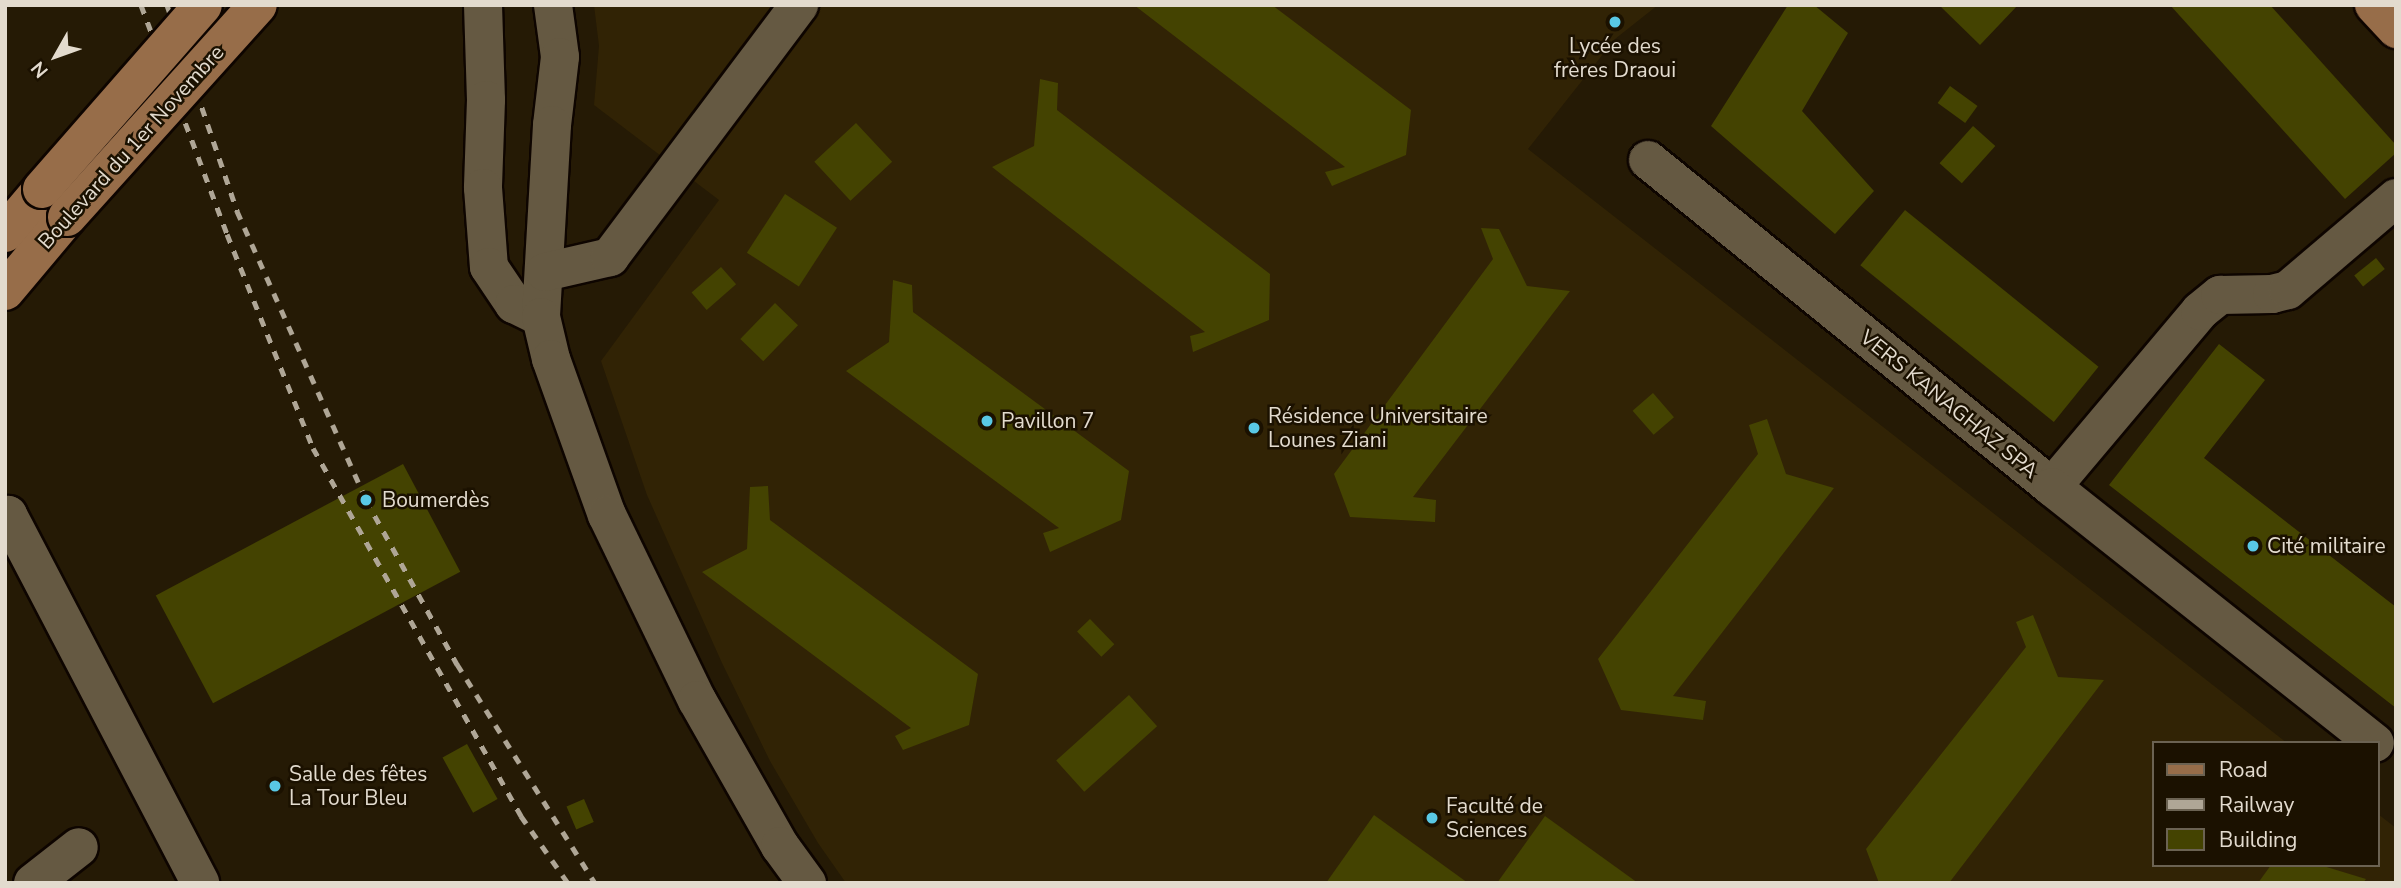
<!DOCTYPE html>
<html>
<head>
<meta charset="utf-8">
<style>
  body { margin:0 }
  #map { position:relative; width:2401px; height:888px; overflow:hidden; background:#251a05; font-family:"Nunito Sans",sans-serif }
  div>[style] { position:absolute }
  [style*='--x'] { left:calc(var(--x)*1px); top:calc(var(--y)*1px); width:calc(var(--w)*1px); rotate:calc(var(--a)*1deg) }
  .built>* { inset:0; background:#312305 }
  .building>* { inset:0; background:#444301; transform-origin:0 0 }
  .roads { filter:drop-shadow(2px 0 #0e0500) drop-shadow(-2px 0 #0e0500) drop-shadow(0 2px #0e0500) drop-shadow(0 -2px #0e0500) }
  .minor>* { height:38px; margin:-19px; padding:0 19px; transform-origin:19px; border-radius:19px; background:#655942 }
  .major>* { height:38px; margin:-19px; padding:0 19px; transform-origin:19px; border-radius:19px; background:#976d49 }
  .rail>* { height:5px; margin-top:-2.5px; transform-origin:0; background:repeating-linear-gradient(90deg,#afa696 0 9px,transparent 0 18px) }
  .bridges { filter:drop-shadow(2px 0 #0e0500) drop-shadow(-2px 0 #0e0500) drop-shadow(0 2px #0e0500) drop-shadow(0 -2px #0e0500) }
  .major-bridge>* { height:38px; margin:-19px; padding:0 19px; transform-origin:19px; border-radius:19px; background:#976d49 }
  .dots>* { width:19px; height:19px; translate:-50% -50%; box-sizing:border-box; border:4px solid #1b1100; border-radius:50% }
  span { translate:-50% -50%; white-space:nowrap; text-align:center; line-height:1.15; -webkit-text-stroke:5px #1b1100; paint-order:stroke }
  .poi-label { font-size:21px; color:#e3dbce }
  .left { translate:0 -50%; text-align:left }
  .street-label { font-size:21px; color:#e3dbce }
  .frame { position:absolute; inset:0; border:7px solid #e3dbce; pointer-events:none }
  .legend { position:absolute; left:2152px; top:741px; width:228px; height:126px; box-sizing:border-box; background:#1b1100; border:2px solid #6b6252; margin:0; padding:9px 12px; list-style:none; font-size:21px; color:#e3dbce }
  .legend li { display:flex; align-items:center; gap:14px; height:35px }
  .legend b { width:35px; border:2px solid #6b6252 }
  .north { position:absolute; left:21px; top:21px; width:70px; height:70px; -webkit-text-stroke:5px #1b1100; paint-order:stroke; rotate:230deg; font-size:19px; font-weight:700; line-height:28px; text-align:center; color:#e3dbce }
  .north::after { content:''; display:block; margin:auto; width:24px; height:32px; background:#e3dbce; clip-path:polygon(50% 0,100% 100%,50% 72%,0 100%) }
</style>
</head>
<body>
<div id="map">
  <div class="built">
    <i style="clip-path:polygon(594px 5px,1658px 5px,1615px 39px,1528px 149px,2287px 743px,2154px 743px,2154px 865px,2378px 865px,2378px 814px,2396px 828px,2396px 883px,846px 883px,818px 843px,770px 761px,722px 663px,647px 495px,601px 361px,719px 200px,594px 105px,599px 46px)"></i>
  </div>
  <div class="building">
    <i style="clip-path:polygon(1134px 5px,1272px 5px,1411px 110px,1406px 155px,1332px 186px,1325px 172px,1345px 167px)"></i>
    <i style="clip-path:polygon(1788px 5px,1814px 5px,1848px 33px,1802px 111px,1874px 191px,1835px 234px,1711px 126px)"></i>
    <i style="clip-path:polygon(1939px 5px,2018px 5px,1980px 45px)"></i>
    <i style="clip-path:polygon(2170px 5px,2270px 5px,2396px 145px,2396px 153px,2345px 199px)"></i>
    <i style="clip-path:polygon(1040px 79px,1058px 83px,1057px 110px,1270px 274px,1269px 320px,1193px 352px,1190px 336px,1205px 332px,992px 167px,1034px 146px)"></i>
    <i style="left:1950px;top:86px;width:34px;height:21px;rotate:36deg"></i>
    <i style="left:856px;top:123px;width:53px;height:57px;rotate:47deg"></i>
    <i style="left:1973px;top:126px;width:30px;height:50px;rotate:42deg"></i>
    <i style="left:785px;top:194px;width:62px;height:70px;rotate:33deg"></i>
    <i style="left:1905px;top:210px;width:249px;height:71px;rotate:39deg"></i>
    <i style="clip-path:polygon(1481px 228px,1499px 229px,1527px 286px,1570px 291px,1413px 497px,1436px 500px,1435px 522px,1350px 517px,1334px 474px,1493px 259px)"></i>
    <i style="left:2376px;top:258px;width:14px;height:28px;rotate:51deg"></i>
    <i style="left:721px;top:267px;width:23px;height:39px;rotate:49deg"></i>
    <i style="clip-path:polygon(893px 280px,912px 285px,913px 312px,1129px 471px,1121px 520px,1050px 552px,1043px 533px,1059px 528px,846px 371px,889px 342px)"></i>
    <i style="left:775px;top:303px;width:32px;height:50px;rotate:44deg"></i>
    <i style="clip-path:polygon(2219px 344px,2265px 380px,2204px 458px,2396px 607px,2396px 708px,2109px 485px)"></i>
    <i style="left:1653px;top:393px;width:32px;height:27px;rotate:49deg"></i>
    <i style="clip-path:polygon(1767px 419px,1786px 474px,1834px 488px,1673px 696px,1706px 701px,1703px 720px,1621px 710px,1598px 659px,1758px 454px,1749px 425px)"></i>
    <i style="left:403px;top:464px;width:122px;height:280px;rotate:62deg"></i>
    <i style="clip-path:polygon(768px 486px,770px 520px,978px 674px,969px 725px,903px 750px,895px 736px,911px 728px,702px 572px,747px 549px,750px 487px)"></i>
    <i style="clip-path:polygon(2033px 615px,2058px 677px,2104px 680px,1949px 883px,1879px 883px,1866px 849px,2026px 647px,2016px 622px)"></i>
    <i style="left:1090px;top:619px;width:35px;height:18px;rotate:46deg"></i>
    <i style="left:1129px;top:695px;width:42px;height:98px;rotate:48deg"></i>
    <i style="left:467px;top:744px;width:63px;height:28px;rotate:61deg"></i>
    <i style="left:584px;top:799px;width:25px;height:19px;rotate:67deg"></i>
    <i style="clip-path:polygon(1374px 815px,1468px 883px,1326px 883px)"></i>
    <i style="clip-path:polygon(1545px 816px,1638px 883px,1497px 883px)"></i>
    <i style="clip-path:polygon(2271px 865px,2320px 865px,2366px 879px,2363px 883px,2258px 883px)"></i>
  </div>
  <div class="roads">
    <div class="minor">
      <i style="--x:483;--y:5;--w:95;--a:88.2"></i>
      <i style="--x:486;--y:100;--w:88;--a:92"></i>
      <i style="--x:483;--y:188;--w:79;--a:85.7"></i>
      <i style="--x:489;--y:267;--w:45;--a:56"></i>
      <i style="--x:514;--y:304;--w:30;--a:26"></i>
      <i style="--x:553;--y:5;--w:52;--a:82.3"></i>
      <i style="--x:560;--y:57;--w:68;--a:96.7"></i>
      <i style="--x:552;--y:125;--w:192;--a:93.3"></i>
      <i style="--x:541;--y:317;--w:43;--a:76.6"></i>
      <i style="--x:551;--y:359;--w:166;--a:70.3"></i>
      <i style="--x:607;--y:515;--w:206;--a:64.1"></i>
      <i style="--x:697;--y:700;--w:168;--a:60.4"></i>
      <i style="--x:780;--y:846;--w:46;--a:53.9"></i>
      <i style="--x:1648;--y:160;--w:520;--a:38.99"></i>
      <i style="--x:2052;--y:487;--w:230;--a:-49.9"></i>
      <i style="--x:2200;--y:311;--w:26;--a:-39"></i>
      <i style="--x:2220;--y:295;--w:52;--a:-1.1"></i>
      <i style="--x:2272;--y:294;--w:16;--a:-14"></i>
      <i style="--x:2288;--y:290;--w:142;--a:-40.4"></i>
      <i style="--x:545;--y:272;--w:67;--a:-13"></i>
      <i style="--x:610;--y:257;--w:315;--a:-53.1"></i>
      <i style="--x:2052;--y:487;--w:412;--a:38.4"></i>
      <i style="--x:5;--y:520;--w:6;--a:-59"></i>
      <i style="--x:8;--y:515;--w:415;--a:62.4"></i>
      <i style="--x:33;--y:883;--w:58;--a:-38"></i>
    </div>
    <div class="major">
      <i style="--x:2374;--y:5;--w:33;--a:47"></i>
      <i style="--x:5;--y:233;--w:57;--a:-49.9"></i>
      <i style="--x:5;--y:291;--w:97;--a:-50"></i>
    </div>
  </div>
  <div class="rail">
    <i style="--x:141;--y:5;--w:245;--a:69.4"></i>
    <i style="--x:227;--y:234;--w:231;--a:68.1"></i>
    <i style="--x:313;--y:448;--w:423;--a:60.5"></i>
    <i style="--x:521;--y:816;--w:82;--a:55"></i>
    <i style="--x:167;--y:5;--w:218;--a:71.2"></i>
    <i style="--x:237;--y:211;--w:316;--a:65.9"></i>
    <i style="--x:366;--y:500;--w:188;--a:61"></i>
    <i style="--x:457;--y:664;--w:259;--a:57.8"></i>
  </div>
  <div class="bridges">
    <div class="major-bridge">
      <i style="--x:42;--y:189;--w:244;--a:-48.8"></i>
      <i style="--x:67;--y:217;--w:285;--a:-48"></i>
    </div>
  </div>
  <div class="dots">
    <i style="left:1615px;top:22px;background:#59c8e5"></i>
    <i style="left:987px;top:421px;background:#59c8e5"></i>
    <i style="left:1254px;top:428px;background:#59c8e5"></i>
    <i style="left:366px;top:500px;background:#59c8e5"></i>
    <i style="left:2253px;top:546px;background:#59c8e5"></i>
    <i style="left:275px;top:786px;background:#59c8e5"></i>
    <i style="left:1432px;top:818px;background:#59c8e5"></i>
  </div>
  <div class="poi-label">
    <span style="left:1615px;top:58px">Lycée des<br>frères Draoui</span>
    <span class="left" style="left:1268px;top:428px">Résidence Universitaire<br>Lounes Ziani</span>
    <span class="left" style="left:1001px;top:421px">Pavillon 7</span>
    <span class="left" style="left:382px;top:500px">Boumerdès</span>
    <span class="left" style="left:2267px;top:546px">Cité militaire</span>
    <span class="left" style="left:289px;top:786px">Salle des fêtes<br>La Tour Bleu</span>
    <span class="left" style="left:1446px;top:818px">Faculté de<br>Sciences</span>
  </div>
  <div class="street-label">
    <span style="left:131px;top:147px;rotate:-48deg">Boulevard du 1er Novembre</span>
    <span style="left:1949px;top:404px;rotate:39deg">VERS KANAGHAZ SPA</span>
  </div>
  <div class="frame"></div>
  <ul class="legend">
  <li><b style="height:9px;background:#976d49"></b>Road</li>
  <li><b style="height:9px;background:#afa696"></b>Railway</li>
  <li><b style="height:19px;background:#444301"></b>Building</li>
  </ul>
  <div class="north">N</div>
</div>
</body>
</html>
